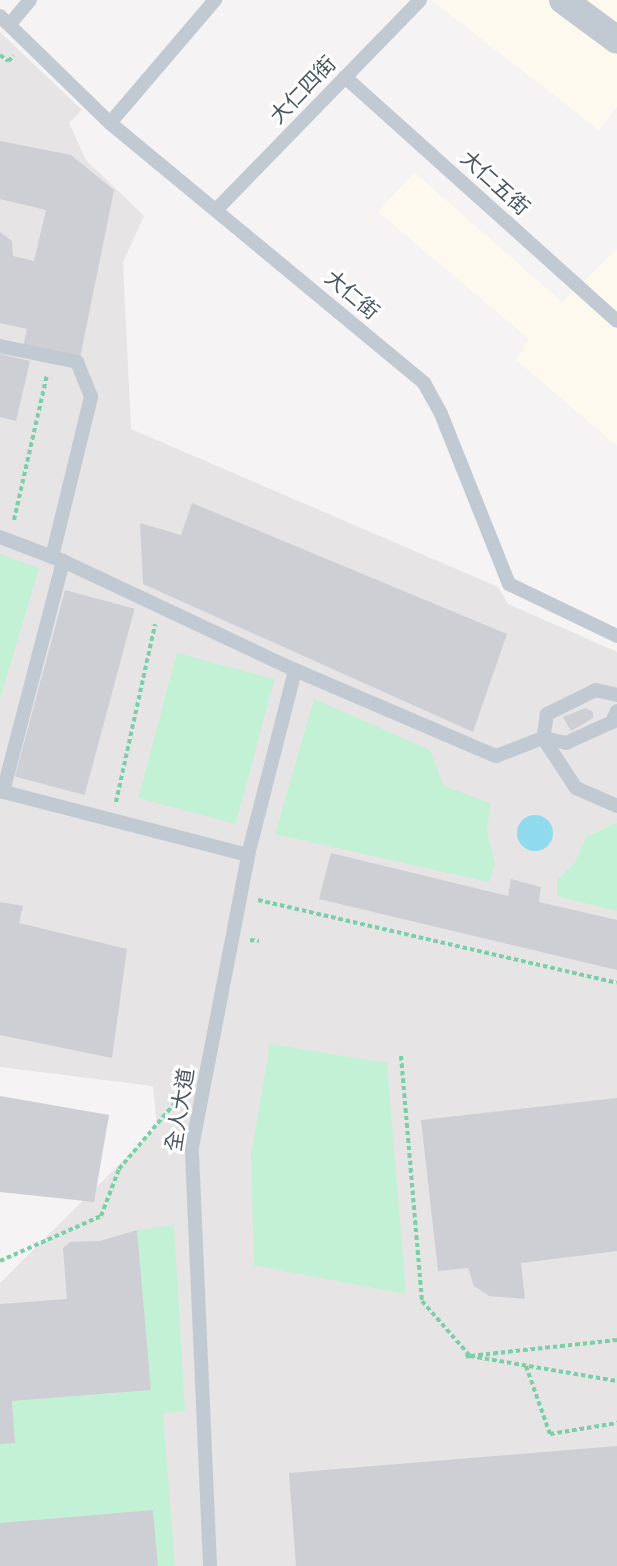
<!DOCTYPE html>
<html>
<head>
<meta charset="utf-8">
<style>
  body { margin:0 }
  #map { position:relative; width:617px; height:1566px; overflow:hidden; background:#f5f3f3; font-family:Helvetica,"Noto Sans TC",sans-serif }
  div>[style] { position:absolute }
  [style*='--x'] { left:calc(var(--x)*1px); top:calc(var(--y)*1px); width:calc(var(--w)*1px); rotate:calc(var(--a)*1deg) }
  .commercial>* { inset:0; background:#fdf9ef }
  .education>* { inset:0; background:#e6e4e5 }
  .green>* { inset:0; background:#c3f1d5; transform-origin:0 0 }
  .water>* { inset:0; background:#90daee }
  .round { border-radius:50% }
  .building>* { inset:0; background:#cdcfd5; transform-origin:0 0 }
  .path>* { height:4px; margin-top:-2px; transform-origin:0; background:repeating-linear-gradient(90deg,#7ad0a6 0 4.5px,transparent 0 7.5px) }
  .lane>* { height:14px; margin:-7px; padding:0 7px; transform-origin:7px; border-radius:7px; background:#c1cad2 }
  .street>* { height:28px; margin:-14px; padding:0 14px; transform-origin:14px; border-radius:14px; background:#c1cad2 }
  span { translate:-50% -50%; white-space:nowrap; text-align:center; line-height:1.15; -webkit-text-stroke:6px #fff; paint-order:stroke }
  .street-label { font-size:21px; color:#4a5661 }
</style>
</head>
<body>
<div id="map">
  <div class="commercial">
    <i style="clip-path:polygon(431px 0,617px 0,617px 107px,599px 130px)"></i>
    <i style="clip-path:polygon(414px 172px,562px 302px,617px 249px,617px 446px,516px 360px,529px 339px,378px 212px)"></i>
  </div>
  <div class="education">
    <i style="clip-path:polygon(0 32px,82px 110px,69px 123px,86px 160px,144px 216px,123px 262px,131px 429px,498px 587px,508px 604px,617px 652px,617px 1566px,0 1566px,0 1283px,157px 1127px,153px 1086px,0 1067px)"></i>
  </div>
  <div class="green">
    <i style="clip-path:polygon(0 554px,39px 568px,0 699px)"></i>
    <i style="left:177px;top:653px;width:101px;height:150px;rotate:15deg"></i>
    <i style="clip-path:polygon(314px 699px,430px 750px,444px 786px,490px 803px,487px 832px,495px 864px,489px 882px,275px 834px)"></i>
    <i style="clip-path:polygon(617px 823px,617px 911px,557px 896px,557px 880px,575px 863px,586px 837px)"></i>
    <i style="clip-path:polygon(270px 1044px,387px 1063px,406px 1294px,254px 1265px,251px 1155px)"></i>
    <i style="clip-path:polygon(174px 1225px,185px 1411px,163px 1413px,175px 1566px,158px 1566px,153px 1510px,0 1523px,0 1444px,15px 1443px,12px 1401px,151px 1390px,137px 1230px)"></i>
  </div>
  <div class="water">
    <i class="round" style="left:517px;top:815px;width:36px;height:36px"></i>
  </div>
  <div class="building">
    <i style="clip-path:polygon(0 141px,71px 155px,114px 190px,80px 358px,23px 347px,27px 329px,0 323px,0 232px,12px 241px,13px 256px,34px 261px,46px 210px,0 199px)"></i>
    <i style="clip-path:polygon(0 354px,30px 361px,16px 421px,0 417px)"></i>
    <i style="clip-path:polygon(192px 503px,507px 634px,473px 732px,143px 584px,140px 523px,181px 535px)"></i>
    <i style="left:65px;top:590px;width:72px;height:193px;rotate:15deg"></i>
    <i style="clip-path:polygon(586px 708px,593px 712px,593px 718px,571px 731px,563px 717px)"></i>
    <i style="clip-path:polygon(331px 853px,508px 896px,511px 879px,541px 887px,539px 902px,617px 920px,617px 970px,319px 899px)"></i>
    <i style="clip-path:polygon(0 902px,23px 906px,19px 923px,127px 949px,112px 1058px,0 1035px)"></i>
    <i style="clip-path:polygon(0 1096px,109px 1115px,94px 1202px,0 1192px)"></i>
    <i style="clip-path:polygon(617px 1098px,617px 1251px,521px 1263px,525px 1299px,489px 1296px,474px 1286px,468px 1268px,438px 1271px,421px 1120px)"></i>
    <i style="clip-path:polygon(137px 1230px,151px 1390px,12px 1401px,15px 1443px,0 1444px,0 1304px,67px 1299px,63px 1248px,70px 1242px,100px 1241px)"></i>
    <i style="clip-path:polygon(617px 1446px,617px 1566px,296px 1566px,289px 1473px)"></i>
    <i style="clip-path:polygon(153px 1510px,158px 1566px,0 1566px,0 1523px)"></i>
  </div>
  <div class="path">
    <i style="--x:0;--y:55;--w:10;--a:37"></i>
    <i style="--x:8;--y:61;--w:8;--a:-40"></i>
    <i style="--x:14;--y:520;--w:149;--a:-77.2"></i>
    <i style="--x:116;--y:802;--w:182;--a:-77.6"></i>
    <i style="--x:258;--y:900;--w:368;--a:13"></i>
    <i style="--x:250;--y:940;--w:9;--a:6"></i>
    <i style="--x:401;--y:1056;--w:246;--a:85.1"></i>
    <i style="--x:422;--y:1301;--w:73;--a:48.9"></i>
    <i style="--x:470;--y:1356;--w:7;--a:172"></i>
    <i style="--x:0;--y:1261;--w:111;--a:-24"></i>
    <i style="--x:101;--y:1216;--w:50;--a:-69"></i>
    <i style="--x:119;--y:1169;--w:94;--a:-49.7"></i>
    <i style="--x:617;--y:1340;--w:148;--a:173.8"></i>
    <i style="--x:470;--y:1356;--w:149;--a:9.7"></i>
    <i style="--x:526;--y:1366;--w:72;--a:70.6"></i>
    <i style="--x:550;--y:1434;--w:68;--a:-9.3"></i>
  </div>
  <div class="lane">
    <i style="--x:0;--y:16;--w:153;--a:44.2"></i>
    <i style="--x:110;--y:123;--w:408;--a:39.6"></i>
    <i style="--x:424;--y:383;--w:35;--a:61"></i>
    <i style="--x:441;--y:414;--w:183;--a:68.2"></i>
    <i style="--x:509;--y:584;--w:120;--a:25.7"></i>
    <i style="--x:10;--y:24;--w:31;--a:-50"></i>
    <i style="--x:345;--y:77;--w:365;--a:41.9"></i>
    <i style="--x:110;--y:123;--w:162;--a:-49.5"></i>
    <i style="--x:217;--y:209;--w:291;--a:-45.8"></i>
    <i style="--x:0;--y:346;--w:79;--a:11.7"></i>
    <i style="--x:77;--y:362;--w:38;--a:68"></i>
    <i style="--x:91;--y:397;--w:165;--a:103.7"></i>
    <i style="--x:0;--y:537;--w:67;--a:20.9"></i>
    <i style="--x:63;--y:561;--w:256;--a:25.2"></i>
    <i style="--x:295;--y:670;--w:219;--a:23.2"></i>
    <i style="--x:496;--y:756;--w:50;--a:-21"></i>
    <i style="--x:543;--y:738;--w:24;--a:12"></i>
    <i style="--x:566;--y:743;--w:51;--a:-24.5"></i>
    <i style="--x:612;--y:722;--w:12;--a:-66"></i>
    <i style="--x:617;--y:695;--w:22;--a:-167"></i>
    <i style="--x:596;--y:690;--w:55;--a:153.9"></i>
    <i style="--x:547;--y:714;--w:24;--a:99"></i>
    <i style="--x:543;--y:738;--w:60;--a:56.6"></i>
    <i style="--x:576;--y:788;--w:45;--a:23.7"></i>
    <i style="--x:0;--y:791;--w:256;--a:14.5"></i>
    <i style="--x:3;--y:792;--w:239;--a:-75.4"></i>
    <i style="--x:210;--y:1566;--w:419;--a:-92.5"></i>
    <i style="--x:192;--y:1147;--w:297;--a:-79.1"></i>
    <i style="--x:248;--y:855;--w:191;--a:-75.7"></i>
  </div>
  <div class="street">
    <i style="--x:563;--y:0;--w:67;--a:36.5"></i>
  </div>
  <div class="street-label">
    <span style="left:303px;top:90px;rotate:-46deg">大仁四街</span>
    <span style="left:495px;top:183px;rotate:42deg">大仁五街</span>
    <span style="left:352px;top:295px;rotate:40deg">大仁街</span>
    <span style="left:180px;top:1110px;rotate:-81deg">全人大道</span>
  </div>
</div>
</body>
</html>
